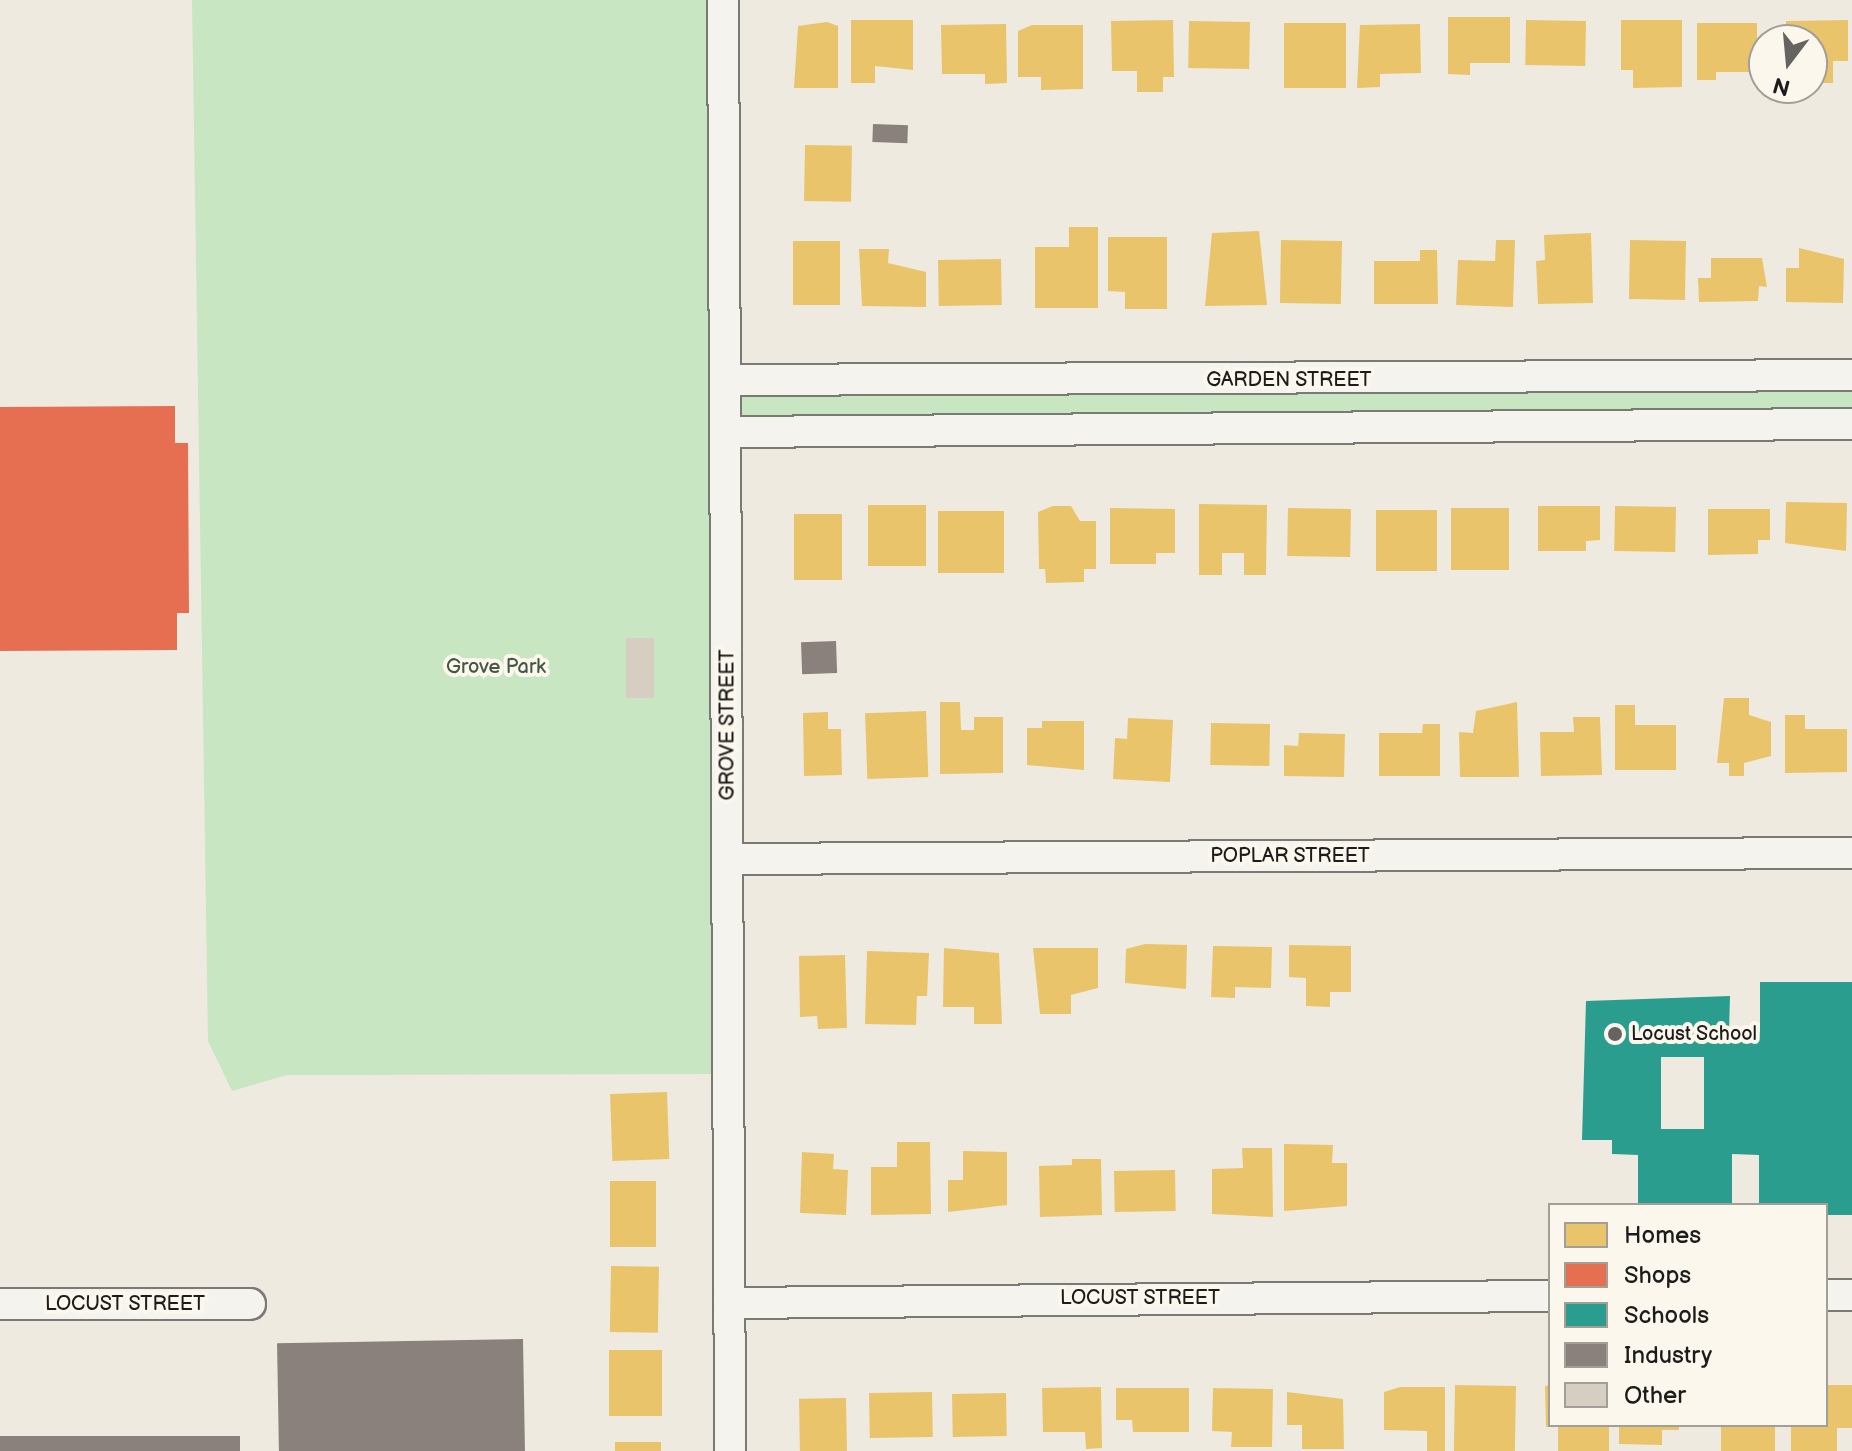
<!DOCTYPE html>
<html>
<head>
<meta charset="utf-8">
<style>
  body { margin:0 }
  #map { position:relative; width:1852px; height:1451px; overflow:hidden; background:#efeadf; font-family:"Balsamiq Sans",sans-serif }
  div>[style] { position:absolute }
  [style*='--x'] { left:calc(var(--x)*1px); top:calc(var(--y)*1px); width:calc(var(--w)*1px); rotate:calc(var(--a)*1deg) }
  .green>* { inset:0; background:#c7e6c1; transform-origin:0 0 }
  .homes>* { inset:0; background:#e9c46a; transform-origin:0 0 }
  .shops>* { inset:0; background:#e76f51 }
  .schools>* { inset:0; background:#2a9d8f }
  .industry>* { inset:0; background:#8a817c; transform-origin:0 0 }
  .building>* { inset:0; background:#d6cec1; transform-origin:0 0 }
  .roads { filter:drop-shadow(2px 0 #7b7974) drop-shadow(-2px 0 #7b7974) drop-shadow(0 2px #7b7974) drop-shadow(0 -2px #7b7974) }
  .minor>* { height:30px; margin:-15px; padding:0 15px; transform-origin:15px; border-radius:15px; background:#f5f3ee }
  .dots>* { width:22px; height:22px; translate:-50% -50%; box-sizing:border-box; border:4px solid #fbf7ec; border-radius:50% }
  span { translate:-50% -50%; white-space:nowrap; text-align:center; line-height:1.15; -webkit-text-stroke:8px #fbf7ec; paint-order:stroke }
  .street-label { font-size:20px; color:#1c1c1c }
  .park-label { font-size:20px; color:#455746 }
  .poi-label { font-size:20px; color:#1c1c1c }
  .left { translate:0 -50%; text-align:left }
  .legend { position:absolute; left:1548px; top:1203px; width:280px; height:224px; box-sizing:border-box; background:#fbf7ec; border:2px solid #a29f99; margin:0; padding:10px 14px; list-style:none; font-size:24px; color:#1c1c1c }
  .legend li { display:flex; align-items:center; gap:16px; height:40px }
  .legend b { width:40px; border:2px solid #a29f99 }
  .north { position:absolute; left:1748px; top:24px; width:80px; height:80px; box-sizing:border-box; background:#fbf7ec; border:2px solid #a29f99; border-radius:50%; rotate:196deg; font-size:22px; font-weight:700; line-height:32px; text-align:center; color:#1c1c1c }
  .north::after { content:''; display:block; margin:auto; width:28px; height:36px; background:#666460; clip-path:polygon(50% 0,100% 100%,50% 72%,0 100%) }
</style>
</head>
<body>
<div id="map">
  <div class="green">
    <i style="clip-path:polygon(192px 0,723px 0,726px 1074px,287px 1075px,232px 1091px,208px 1041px)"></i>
    <i style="left:1852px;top:379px;width:40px;height:1122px;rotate:90deg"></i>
  </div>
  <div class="homes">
    <i style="clip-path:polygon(1448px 17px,1510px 17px,1510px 63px,1470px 63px,1470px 75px,1448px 74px)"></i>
    <i style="clip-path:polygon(851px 20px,913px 20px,913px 70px,875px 66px,875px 83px,851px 83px)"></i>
    <i style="clip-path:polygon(1173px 20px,1174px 77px,1163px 77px,1163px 92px,1137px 92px,1137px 71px,1112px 71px,1111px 21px)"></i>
    <i style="left:1526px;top:20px;width:60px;height:45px;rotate:1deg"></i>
    <i style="clip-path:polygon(1621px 20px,1682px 20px,1682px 87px,1633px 88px,1633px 70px,1621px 70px)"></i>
    <i style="clip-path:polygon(1848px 20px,1848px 61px,1833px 61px,1833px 83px,1812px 83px,1812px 40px,1786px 40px,1786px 21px)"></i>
    <i style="left:1189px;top:21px;width:61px;height:47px;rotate:1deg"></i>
    <i style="clip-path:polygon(827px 22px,838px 26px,838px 88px,794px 88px,798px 26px)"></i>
    <i style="left:1284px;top:23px;width:62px;height:65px"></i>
    <i style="clip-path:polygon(1697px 23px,1757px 23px,1757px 72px,1716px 72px,1716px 80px,1697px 80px)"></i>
    <i style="clip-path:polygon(1006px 24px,1007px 83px,985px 84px,985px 74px,942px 74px,941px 25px)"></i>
    <i style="clip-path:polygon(1420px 24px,1421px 73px,1380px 74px,1380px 87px,1357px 88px,1360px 25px)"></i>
    <i style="clip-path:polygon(1032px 25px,1083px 25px,1083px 89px,1041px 90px,1041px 77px,1018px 77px,1018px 31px)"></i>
    <i style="left:805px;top:145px;width:47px;height:56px;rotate:1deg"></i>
    <i style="clip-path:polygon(1069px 227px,1098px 227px,1098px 308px,1035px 308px,1035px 247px,1069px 247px)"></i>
    <i style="clip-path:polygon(1259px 231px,1267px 305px,1205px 306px,1212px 233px)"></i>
    <i style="clip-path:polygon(1591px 233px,1593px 303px,1538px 304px,1536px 261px,1545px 260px,1544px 235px)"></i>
    <i style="clip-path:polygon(1108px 237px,1167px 237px,1167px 309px,1125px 309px,1125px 292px,1108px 291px)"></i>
    <i style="left:1281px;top:240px;width:61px;height:63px;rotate:1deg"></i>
    <i style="clip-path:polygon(1496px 240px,1515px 240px,1513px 307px,1456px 305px,1458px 260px,1495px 261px)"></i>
    <i style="left:1630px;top:240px;width:56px;height:59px;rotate:1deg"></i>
    <i style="left:793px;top:241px;width:47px;height:64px"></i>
    <i style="clip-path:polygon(1799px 248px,1844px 259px,1843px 303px,1786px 302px,1786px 268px,1799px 268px)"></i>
    <i style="clip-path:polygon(859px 249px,889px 249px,888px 263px,926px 272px,926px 307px,862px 306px)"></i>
    <i style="clip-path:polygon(1420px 250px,1437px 250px,1438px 304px,1374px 304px,1374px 261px,1420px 261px)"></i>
    <i style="clip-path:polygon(1711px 258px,1762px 258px,1767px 287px,1759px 286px,1758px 301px,1699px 302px,1698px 278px,1711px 278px)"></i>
    <i style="left:1001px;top:259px;width:46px;height:63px;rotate:89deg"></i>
    <i style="clip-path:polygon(1786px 502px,1847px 503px,1846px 551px,1785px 543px)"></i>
    <i style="clip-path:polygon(1199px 504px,1267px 505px,1266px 575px,1244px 575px,1244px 553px,1222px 553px,1222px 575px,1199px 575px)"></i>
    <i style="left:868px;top:505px;width:58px;height:61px"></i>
    <i style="clip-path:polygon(1053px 506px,1071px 506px,1080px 521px,1096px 521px,1096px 569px,1084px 569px,1084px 582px,1046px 583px,1045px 569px,1039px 569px,1038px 512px)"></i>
    <i style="clip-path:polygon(1538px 506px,1600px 506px,1600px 540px,1586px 541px,1586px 551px,1538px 551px)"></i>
    <i style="left:1615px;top:506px;width:61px;height:45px;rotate:1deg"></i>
    <i style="clip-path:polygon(1110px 508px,1175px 509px,1175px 553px,1156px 553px,1156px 564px,1110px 564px)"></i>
    <i style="left:1288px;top:508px;width:63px;height:48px;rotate:1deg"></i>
    <i style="left:1451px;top:508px;width:58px;height:62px"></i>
    <i style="clip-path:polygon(1708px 509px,1770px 509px,1770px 540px,1758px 540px,1758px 554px,1708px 555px)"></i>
    <i style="left:1376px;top:510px;width:61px;height:61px"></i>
    <i style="left:938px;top:511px;width:66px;height:62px"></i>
    <i style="left:794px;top:514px;width:48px;height:66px"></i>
    <i style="clip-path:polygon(1724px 698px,1749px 698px,1749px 715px,1771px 722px,1771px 756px,1744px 763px,1744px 776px,1729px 776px,1729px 763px,1717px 763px)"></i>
    <i style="clip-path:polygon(940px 702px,960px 702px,961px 730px,974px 730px,974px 717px,1003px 717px,1003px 773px,940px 774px)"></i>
    <i style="clip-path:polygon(1517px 702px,1519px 777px,1460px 777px,1459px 732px,1473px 733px,1476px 711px)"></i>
    <i style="clip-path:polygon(1615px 705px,1635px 705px,1635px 725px,1676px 725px,1676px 770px,1615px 770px)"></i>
    <i style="left:926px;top:711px;width:66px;height:61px;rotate:88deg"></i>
    <i style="clip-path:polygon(828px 712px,828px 729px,841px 729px,842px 775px,804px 776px,803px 713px)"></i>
    <i style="clip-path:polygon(1785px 715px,1805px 715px,1805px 729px,1847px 729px,1847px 772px,1785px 773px)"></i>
    <i style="clip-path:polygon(1573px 717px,1600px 717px,1602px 775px,1541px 776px,1540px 732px,1574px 732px)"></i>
    <i style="clip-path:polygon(1128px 718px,1173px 720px,1170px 782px,1113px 779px,1115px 738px,1127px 739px)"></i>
    <i style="clip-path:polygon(1042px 721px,1084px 721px,1084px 770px,1027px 765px,1027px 728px,1042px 728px)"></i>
    <i style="left:1211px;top:723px;width:59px;height:42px;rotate:1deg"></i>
    <i style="clip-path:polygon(1423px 724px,1440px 724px,1440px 776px,1379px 776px,1379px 733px,1422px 733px)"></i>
    <i style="clip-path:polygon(1299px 733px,1345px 734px,1344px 777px,1284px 776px,1284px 745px,1298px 746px)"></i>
    <i style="clip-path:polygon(1145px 944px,1187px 945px,1186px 989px,1125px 983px,1126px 949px)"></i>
    <i style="clip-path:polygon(1289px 945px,1351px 946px,1351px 992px,1330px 992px,1330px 1007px,1306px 1006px,1306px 978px,1289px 977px)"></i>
    <i style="clip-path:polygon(1213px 946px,1272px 947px,1271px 988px,1235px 987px,1235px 998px,1211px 997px)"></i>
    <i style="clip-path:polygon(944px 948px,999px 953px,1002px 1024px,974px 1024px,974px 1007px,943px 1007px)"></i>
    <i style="clip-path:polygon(1033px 948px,1098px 948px,1098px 988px,1071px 995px,1071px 1014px,1040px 1014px)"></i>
    <i style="clip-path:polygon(867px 951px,929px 953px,927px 996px,917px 996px,916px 1025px,865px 1024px)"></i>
    <i style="clip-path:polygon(845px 955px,847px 1028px,818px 1029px,817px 1016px,800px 1017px,799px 956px)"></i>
    <i style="left:667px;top:1092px;width:67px;height:57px;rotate:88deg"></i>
    <i style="clip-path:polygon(897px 1142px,930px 1142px,931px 1214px,871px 1215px,871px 1167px,897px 1167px)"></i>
    <i style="clip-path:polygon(1284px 1144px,1333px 1145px,1332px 1163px,1347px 1163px,1347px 1206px,1284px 1211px)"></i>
    <i style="clip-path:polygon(1242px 1148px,1272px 1148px,1273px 1217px,1212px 1214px,1212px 1169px,1243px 1168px)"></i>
    <i style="clip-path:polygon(963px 1151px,1007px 1152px,1007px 1205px,948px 1212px,948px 1180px,963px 1180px)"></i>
    <i style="clip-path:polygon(802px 1152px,834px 1154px,833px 1169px,848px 1170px,846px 1215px,800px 1213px)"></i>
    <i style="clip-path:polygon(1072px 1159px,1101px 1159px,1102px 1215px,1040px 1217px,1039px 1166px,1072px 1165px)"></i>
    <i style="left:1175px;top:1170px;width:41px;height:61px;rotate:89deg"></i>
    <i style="left:610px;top:1181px;width:46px;height:66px"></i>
    <i style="left:611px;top:1266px;width:48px;height:66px;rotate:1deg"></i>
    <i style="left:609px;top:1350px;width:53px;height:66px"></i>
    <i style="left:1455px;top:1385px;width:61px;height:66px;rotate:1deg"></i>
    <i style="clip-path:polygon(1550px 1385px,1550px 1427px,1546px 1427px,1545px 1386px)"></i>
    <i style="clip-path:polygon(1826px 1385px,1852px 1385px,1852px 1428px,1837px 1428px,1837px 1451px,1791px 1451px,1791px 1425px,1826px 1425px)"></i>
    <i style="clip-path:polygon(1101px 1387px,1102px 1448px,1086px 1449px,1085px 1432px,1043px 1432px,1042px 1388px)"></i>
    <i style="clip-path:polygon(1400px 1387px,1445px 1387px,1445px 1451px,1427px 1451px,1427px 1431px,1384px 1430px,1384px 1392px)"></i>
    <i style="clip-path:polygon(1116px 1388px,1189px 1388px,1189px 1432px,1133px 1432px,1132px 1420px,1116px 1420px)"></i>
    <i style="clip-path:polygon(1213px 1388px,1273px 1389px,1272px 1447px,1231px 1447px,1232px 1432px,1212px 1431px)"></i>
    <i style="left:932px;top:1392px;width:45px;height:63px;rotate:89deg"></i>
    <i style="clip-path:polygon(1287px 1392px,1343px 1399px,1344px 1449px,1302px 1449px,1302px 1425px,1287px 1425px)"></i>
    <i style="left:1006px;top:1393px;width:43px;height:54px;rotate:89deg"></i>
    <i style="left:846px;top:1398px;width:53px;height:47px;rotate:89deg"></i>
    <i style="left:1558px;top:1425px;width:51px;height:26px"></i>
    <i style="clip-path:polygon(1619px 1425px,1679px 1425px,1679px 1430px,1662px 1430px,1662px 1445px,1619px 1444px)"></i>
    <i style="left:1721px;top:1425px;width:54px;height:26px"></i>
    <i style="left:661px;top:1442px;width:9px;height:46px;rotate:90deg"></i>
  </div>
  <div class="shops">
    <i style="clip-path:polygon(175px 406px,175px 443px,188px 443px,189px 613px,177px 613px,177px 650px,0 651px,0 407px)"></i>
  </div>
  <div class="schools">
    <i style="clip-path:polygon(evenodd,1760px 982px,1852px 982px,1852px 1215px,1826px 1215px,1826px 1205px,1759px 1203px,1759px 1155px,1732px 1154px,1732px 1205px,1638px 1205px,1638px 1155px,1612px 1154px,1612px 1140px,1582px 1140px,1586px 1001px,1730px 996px,1729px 1032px,1760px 1032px,1760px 982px,1661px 1057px,1704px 1057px,1704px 1129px,1661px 1129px,1661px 1057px)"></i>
  </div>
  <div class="industry">
    <i style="left:873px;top:124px;width:35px;height:18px;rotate:2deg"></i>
    <i style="left:836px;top:641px;width:32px;height:35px;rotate:88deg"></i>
    <i style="left:523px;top:1339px;width:112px;height:246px;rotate:89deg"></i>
    <i style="left:0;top:1436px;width:240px;height:15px"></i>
  </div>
  <div class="building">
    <i style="left:626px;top:638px;width:28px;height:60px"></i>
  </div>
  <div class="roads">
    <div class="minor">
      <i style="--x:723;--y:0;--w:1451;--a:89.72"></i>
      <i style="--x:725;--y:380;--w:1127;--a:-0.25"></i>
      <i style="--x:726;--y:432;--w:1126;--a:-0.41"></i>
      <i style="--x:729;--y:859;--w:1123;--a:-0.31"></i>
      <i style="--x:1826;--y:1295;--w:26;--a:0"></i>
      <i style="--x:729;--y:1303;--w:821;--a:-0.49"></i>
      <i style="--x:0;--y:1304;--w:250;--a:0"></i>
    </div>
  </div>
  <div class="dots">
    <i style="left:1615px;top:1034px;background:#666460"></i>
  </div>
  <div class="street-label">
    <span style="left:1289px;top:380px">GARDEN STREET</span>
    <span style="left:728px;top:725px;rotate:-90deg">GROVE STREET</span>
    <span style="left:1290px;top:856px">POPLAR STREET</span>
    <span style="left:1140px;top:1298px">LOCUST STREET</span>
    <span style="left:125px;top:1304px">LOCUST STREET</span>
  </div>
  <div class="park-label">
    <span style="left:496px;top:667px">Grove Park</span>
  </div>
  <div class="poi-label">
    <span class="left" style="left:1631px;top:1034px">Locust School</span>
  </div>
  <ul class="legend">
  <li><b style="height:22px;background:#e9c46a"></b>Homes</li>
  <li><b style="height:22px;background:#e76f51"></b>Shops</li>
  <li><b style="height:22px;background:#2a9d8f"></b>Schools</li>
  <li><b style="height:22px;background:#8a817c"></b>Industry</li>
  <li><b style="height:22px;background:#d6cec1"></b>Other</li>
  </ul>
  <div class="north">N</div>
</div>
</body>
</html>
